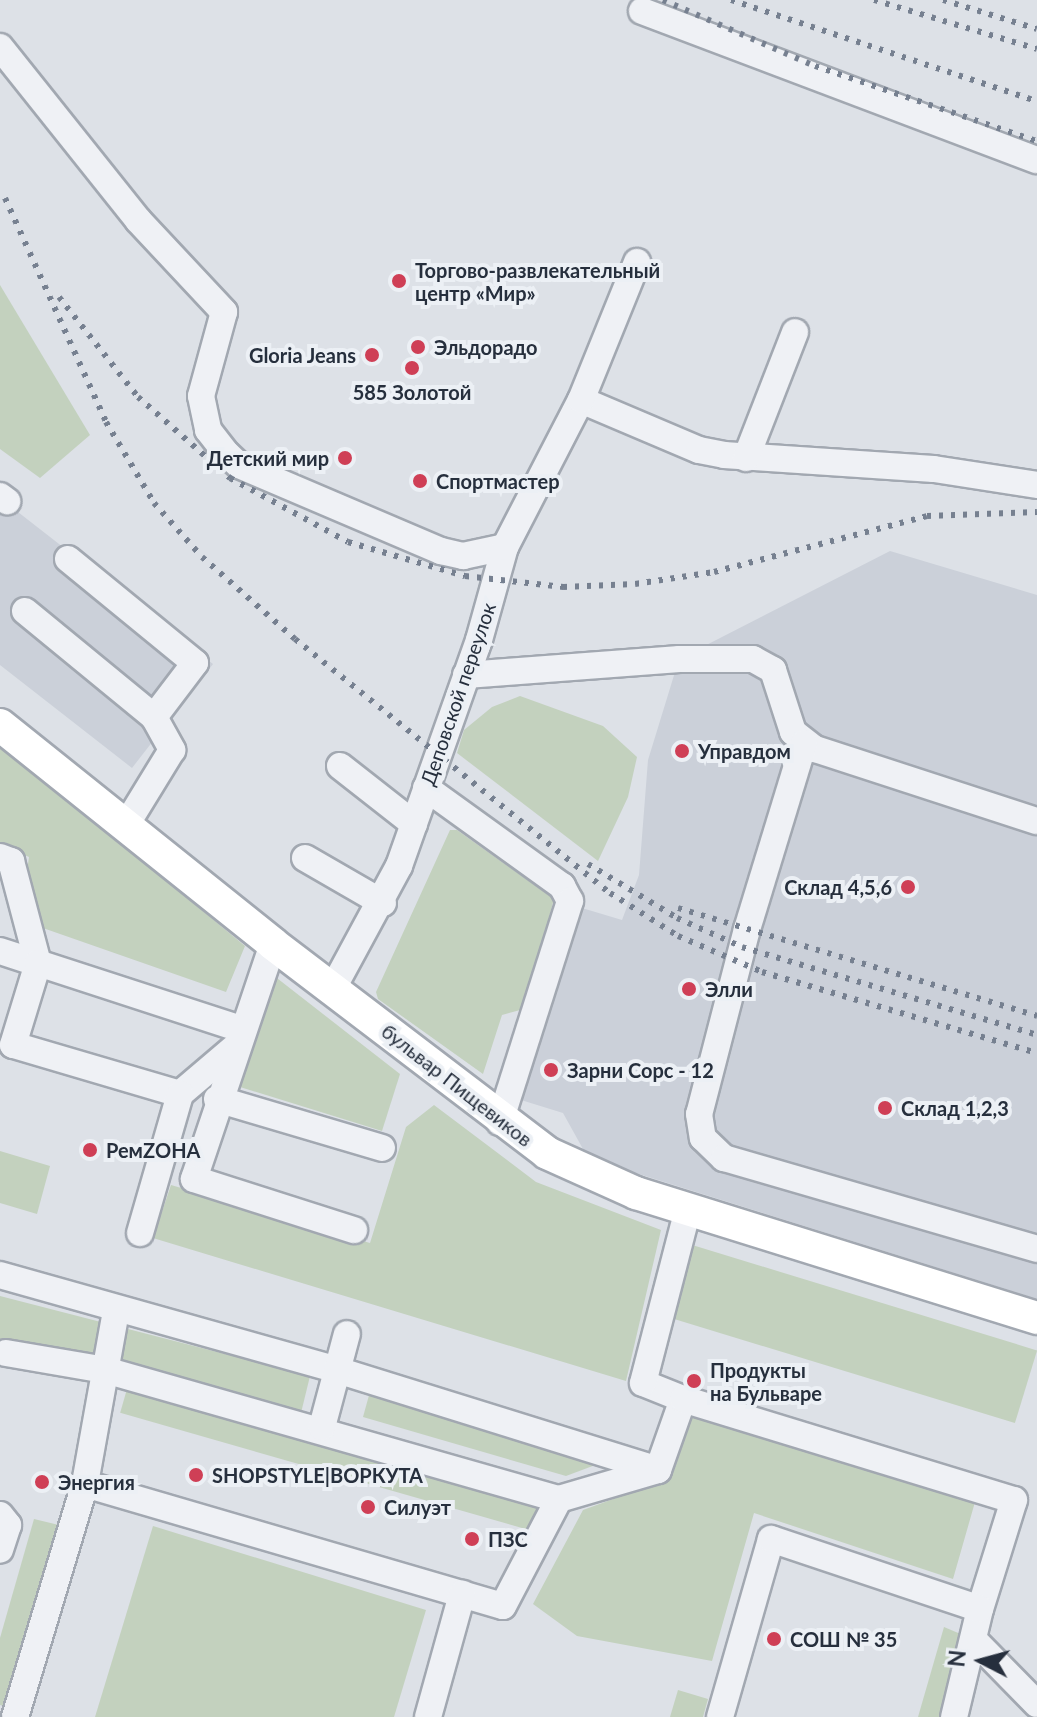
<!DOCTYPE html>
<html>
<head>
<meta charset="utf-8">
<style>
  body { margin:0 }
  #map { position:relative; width:1037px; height:1717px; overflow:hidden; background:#dde1e7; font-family:Lato,sans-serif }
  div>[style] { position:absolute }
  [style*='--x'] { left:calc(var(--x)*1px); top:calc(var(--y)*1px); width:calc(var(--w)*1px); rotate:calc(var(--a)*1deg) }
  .built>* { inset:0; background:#cbd0d9 }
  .green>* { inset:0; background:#c3d1be; transform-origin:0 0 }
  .roads { filter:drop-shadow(2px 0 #a2a8b1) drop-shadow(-2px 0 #a2a8b1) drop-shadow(0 2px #a2a8b1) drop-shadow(0 -2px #a2a8b1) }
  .minor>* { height:26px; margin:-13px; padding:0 13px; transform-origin:13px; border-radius:13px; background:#eff1f5 }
  .major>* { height:32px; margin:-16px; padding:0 16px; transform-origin:16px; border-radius:16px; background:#fff }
  .rail>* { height:6px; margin-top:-3px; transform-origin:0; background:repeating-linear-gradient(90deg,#768090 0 4px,transparent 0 12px) }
  .dots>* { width:22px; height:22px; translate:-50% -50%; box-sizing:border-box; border:4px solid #ecf0f5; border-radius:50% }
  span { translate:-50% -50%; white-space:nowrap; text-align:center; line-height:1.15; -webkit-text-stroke:8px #ecf0f5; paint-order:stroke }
  .poi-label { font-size:20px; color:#262f3d; font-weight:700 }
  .left { translate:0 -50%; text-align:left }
  .right { translate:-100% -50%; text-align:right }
  .street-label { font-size:20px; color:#262f3d }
  .north { position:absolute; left:941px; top:1621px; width:80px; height:80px; -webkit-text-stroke:6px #ecf0f5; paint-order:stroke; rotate:276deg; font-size:22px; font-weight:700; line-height:32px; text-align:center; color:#262f3d }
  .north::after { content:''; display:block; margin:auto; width:28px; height:36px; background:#262f3d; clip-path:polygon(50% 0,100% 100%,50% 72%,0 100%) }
</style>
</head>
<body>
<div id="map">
  <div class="built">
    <i style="clip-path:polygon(0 498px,213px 664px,132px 768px,0 665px)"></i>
    <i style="clip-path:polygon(890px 551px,1037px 595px,1037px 1299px,588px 1158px,563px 1113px,521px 1100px,582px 908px,622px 920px,639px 875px,648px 760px,679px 659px)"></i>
  </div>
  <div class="green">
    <i style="clip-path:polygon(0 285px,90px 435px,40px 478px,0 449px)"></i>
    <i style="clip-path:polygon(520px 696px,603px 726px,637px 757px,628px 797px,598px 861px,457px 753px,464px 730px,492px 707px)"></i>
    <i style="clip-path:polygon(0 743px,245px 946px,226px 992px,20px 920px,29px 857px,0 844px)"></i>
    <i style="clip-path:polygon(450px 830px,457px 830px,554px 899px,524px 1009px,502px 1015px,483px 1074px,378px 999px,376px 992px)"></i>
    <i style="clip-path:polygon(273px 975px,400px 1074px,382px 1131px,240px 1087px)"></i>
    <i style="clip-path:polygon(434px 1105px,536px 1182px,661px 1230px,626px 1381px,153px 1238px,171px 1185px,370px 1243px,406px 1127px)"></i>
    <i style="clip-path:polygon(0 1151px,50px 1166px,37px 1214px,0 1203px)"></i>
    <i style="left:689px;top:1244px;width:364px;height:76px;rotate:17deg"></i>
    <i style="clip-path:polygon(0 1296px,310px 1376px,301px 1413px,0 1343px)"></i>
    <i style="left:129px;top:1382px;width:428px;height:32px;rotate:16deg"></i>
    <i style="clip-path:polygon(371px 1388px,606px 1461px,566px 1476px,363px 1417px)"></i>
    <i style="clip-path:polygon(690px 1414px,975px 1502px,953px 1579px,754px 1513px,712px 1661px,577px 1636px,533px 1604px,583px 1510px,671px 1478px)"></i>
    <i style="clip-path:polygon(34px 1519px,63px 1526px,10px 1708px,0 1705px,0 1638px)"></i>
    <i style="clip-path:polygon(153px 1526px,426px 1610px,394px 1717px,95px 1717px)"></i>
    <i style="clip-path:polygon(944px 1627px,970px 1638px,948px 1717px,918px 1717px)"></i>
    <i style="clip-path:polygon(678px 1690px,708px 1699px,703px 1717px,670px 1717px)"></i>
  </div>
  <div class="roads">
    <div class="minor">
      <i style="--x:642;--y:11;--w:422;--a:20.7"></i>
      <i style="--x:0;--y:47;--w:221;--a:51.4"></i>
      <i style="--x:138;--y:220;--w:126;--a:46.9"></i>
      <i style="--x:224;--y:312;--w:87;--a:105.3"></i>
      <i style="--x:201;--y:396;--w:35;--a:78"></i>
      <i style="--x:208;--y:430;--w:31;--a:52"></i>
      <i style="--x:227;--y:454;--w:16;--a:43"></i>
      <i style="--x:239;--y:465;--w:220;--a:23.1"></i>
      <i style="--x:441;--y:551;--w:23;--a:13"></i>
      <i style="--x:463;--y:556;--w:43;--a:-12.1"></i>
      <i style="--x:581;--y:400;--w:128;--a:23"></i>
      <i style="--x:699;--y:450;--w:25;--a:11"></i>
      <i style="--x:724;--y:455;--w:210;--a:3.8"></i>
      <i style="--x:934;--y:469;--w:104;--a:8.8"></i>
      <i style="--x:746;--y:458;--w:135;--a:-68.7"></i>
      <i style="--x:0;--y:496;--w:9;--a:36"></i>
      <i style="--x:68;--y:559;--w:164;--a:39.3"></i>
      <i style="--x:195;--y:663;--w:68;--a:127.2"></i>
      <i style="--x:154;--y:717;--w:38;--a:61"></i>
      <i style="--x:172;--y:750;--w:88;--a:121.5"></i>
      <i style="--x:25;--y:611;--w:167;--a:39.4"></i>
      <i style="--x:466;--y:675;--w:214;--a:-4.3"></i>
      <i style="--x:679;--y:659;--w:74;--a:0"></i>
      <i style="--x:753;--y:659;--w:23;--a:29"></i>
      <i style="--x:773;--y:670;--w:65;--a:72.1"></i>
      <i style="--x:793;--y:732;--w:28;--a:38"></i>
      <i style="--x:815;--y:749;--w:233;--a:18"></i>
      <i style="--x:804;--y:743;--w:195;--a:107"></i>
      <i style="--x:747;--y:929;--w:191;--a:104.5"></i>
      <i style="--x:699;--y:1114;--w:24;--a:81"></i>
      <i style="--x:703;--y:1138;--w:29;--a:44"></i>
      <i style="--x:724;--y:1158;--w:326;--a:16.2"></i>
      <i style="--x:340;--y:766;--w:94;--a:38.1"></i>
      <i style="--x:426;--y:788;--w:168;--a:35.8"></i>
      <i style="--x:562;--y:886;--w:17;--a:62"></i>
      <i style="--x:570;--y:901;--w:232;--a:107.6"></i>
      <i style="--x:0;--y:857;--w:12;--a:20"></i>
      <i style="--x:11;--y:861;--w:106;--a:75.2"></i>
      <i style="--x:305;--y:858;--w:90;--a:30"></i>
      <i style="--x:273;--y:944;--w:248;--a:108.6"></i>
      <i style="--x:194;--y:1179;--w:168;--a:17.7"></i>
      <i style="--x:0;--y:951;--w:40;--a:18"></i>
      <i style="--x:333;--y:988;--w:139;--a:-61.6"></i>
      <i style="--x:399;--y:866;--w:240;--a:-70.5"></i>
      <i style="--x:479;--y:640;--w:97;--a:-74.4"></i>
      <i style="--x:505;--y:547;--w:165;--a:-62.7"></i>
      <i style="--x:581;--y:400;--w:149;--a:-67.9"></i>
      <i style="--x:234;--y:1048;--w:71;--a:139.6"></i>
      <i style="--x:180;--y:1094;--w:174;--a:-163.6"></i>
      <i style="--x:13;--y:1045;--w:86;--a:-73"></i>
      <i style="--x:38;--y:963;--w:213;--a:18"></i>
      <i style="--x:217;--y:1099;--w:172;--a:16.5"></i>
      <i style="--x:140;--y:1233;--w:145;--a:-73.9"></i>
      <i style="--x:0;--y:1275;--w:350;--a:15.7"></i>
      <i style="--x:337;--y:1370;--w:336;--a:17.3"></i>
      <i style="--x:116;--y:1311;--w:176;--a:100.2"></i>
      <i style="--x:85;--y:1484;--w:435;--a:16.3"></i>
      <i style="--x:503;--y:1606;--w:121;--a:-62.4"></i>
      <i style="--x:6;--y:1353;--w:100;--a:9.7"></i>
      <i style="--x:105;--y:1370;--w:472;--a:15.9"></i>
      <i style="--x:559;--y:1499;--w:103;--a:-16.3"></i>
      <i style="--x:658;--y:1470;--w:75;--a:-70.6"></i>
      <i style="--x:683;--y:1399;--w:43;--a:-158.2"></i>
      <i style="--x:643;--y:1383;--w:180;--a:-75.5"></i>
      <i style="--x:683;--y:1399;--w:346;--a:17"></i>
      <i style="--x:1014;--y:1500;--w:114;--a:107.3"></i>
      <i style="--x:980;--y:1609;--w:111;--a:103.5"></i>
      <i style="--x:322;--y:1427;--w:96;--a:-75"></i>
      <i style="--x:0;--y:1515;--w:13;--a:51"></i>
      <i style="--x:8;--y:1525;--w:26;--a:108"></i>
      <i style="--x:975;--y:1641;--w:88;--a:45.5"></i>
      <i style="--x:15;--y:1717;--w:243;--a:-73.3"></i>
      <i style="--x:428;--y:1717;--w:128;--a:-74.5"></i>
      <i style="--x:720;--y:1717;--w:185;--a:-74"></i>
      <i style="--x:771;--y:1539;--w:220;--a:18.5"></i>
    </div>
    <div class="major">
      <i style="--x:0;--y:725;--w:350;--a:38.7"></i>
      <i style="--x:273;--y:944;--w:345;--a:37.3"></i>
      <i style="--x:547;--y:1153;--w:98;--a:24.2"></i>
      <i style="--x:636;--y:1193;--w:420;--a:17.3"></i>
    </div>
  </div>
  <div class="rail">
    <i style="--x:663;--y:0;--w:166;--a:23.5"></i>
    <i style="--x:815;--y:66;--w:234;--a:18.7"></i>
    <i style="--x:731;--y:0;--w:322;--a:18.3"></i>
    <i style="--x:874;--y:0;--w:170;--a:16.7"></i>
    <i style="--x:943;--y:0;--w:98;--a:17.1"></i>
    <i style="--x:5;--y:198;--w:246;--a:65.7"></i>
    <i style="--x:106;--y:422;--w:94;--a:59.3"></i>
    <i style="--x:154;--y:503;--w:72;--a:48.4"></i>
    <i style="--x:202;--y:557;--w:124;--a:41.4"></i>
    <i style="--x:295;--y:639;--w:405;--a:38.9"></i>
    <i style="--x:610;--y:893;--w:80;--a:32.3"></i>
    <i style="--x:678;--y:936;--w:91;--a:23.2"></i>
    <i style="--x:762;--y:972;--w:287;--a:16.4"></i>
    <i style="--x:59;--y:297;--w:127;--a:51.7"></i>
    <i style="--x:138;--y:397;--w:123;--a:41.4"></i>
    <i style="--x:230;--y:478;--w:134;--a:28.5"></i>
    <i style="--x:348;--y:542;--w:122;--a:16.2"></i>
    <i style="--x:465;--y:576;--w:99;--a:6.4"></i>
    <i style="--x:563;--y:587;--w:72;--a:-2.4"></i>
    <i style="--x:635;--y:584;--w:80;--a:-8.6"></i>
    <i style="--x:714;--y:572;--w:220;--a:-14.7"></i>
    <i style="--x:927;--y:516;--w:110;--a:-2.1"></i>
    <i style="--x:588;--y:864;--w:104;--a:31.2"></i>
    <i style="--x:677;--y:918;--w:71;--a:24"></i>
    <i style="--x:742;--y:947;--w:308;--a:16.6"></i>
    <i style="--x:678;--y:908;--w:375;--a:16.7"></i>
  </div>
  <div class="dots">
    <i style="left:399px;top:281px;background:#cf3f56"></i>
    <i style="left:418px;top:347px;background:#cf3f56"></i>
    <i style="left:372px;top:355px;background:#cf3f56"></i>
    <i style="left:412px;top:368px;background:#cf3f56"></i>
    <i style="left:345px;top:458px;background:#cf3f56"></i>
    <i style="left:420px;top:481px;background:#cf3f56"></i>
    <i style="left:682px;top:751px;background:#cf3f56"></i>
    <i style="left:908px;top:887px;background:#cf3f56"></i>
    <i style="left:689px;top:989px;background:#cf3f56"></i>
    <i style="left:551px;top:1070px;background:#cf3f56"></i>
    <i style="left:885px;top:1108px;background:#cf3f56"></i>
    <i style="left:90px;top:1150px;background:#cf3f56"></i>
    <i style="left:694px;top:1381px;background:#cf3f56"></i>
    <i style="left:196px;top:1475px;background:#cf3f56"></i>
    <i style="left:42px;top:1482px;background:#cf3f56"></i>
    <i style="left:368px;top:1507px;background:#cf3f56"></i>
    <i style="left:472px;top:1539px;background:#cf3f56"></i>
    <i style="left:774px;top:1639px;background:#cf3f56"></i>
  </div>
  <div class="poi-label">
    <span class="left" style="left:415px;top:282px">Торгово-развлекательный<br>центр «Мир»</span>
    <span class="left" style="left:434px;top:347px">Эльдорадо</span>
    <span class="right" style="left:356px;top:355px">Gloria Jeans</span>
    <span style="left:412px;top:392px">585 Золотой</span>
    <span class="right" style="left:329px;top:458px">Детский мир</span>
    <span class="left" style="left:436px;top:481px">Спортмастер</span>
    <span class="left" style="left:698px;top:751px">Управдом</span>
    <span class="right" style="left:892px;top:887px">Склад 4,5,6</span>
    <span class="left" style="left:705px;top:989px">Элли</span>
    <span class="left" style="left:567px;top:1070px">Зарни Сорс - 12</span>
    <span class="left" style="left:901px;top:1108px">Склад 1,2,3</span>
    <span class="left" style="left:106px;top:1150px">РемZОНА</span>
    <span class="left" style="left:710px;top:1382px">Продукты<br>на Бульваре</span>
    <span class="left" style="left:212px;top:1475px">SHOPSTYLE|ВОРКУТА</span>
    <span class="left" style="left:58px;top:1482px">Энергия</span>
    <span class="left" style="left:384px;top:1507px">Силуэт</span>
    <span class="left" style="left:488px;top:1539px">ПЗС</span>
    <span class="left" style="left:790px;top:1639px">СОШ № 35</span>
  </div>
  <div class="street-label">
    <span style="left:458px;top:694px;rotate:-71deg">Деповской переулок</span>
    <span style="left:457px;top:1085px;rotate:38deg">бульвар Пищевиков</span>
  </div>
  <div class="north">N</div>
</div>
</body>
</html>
